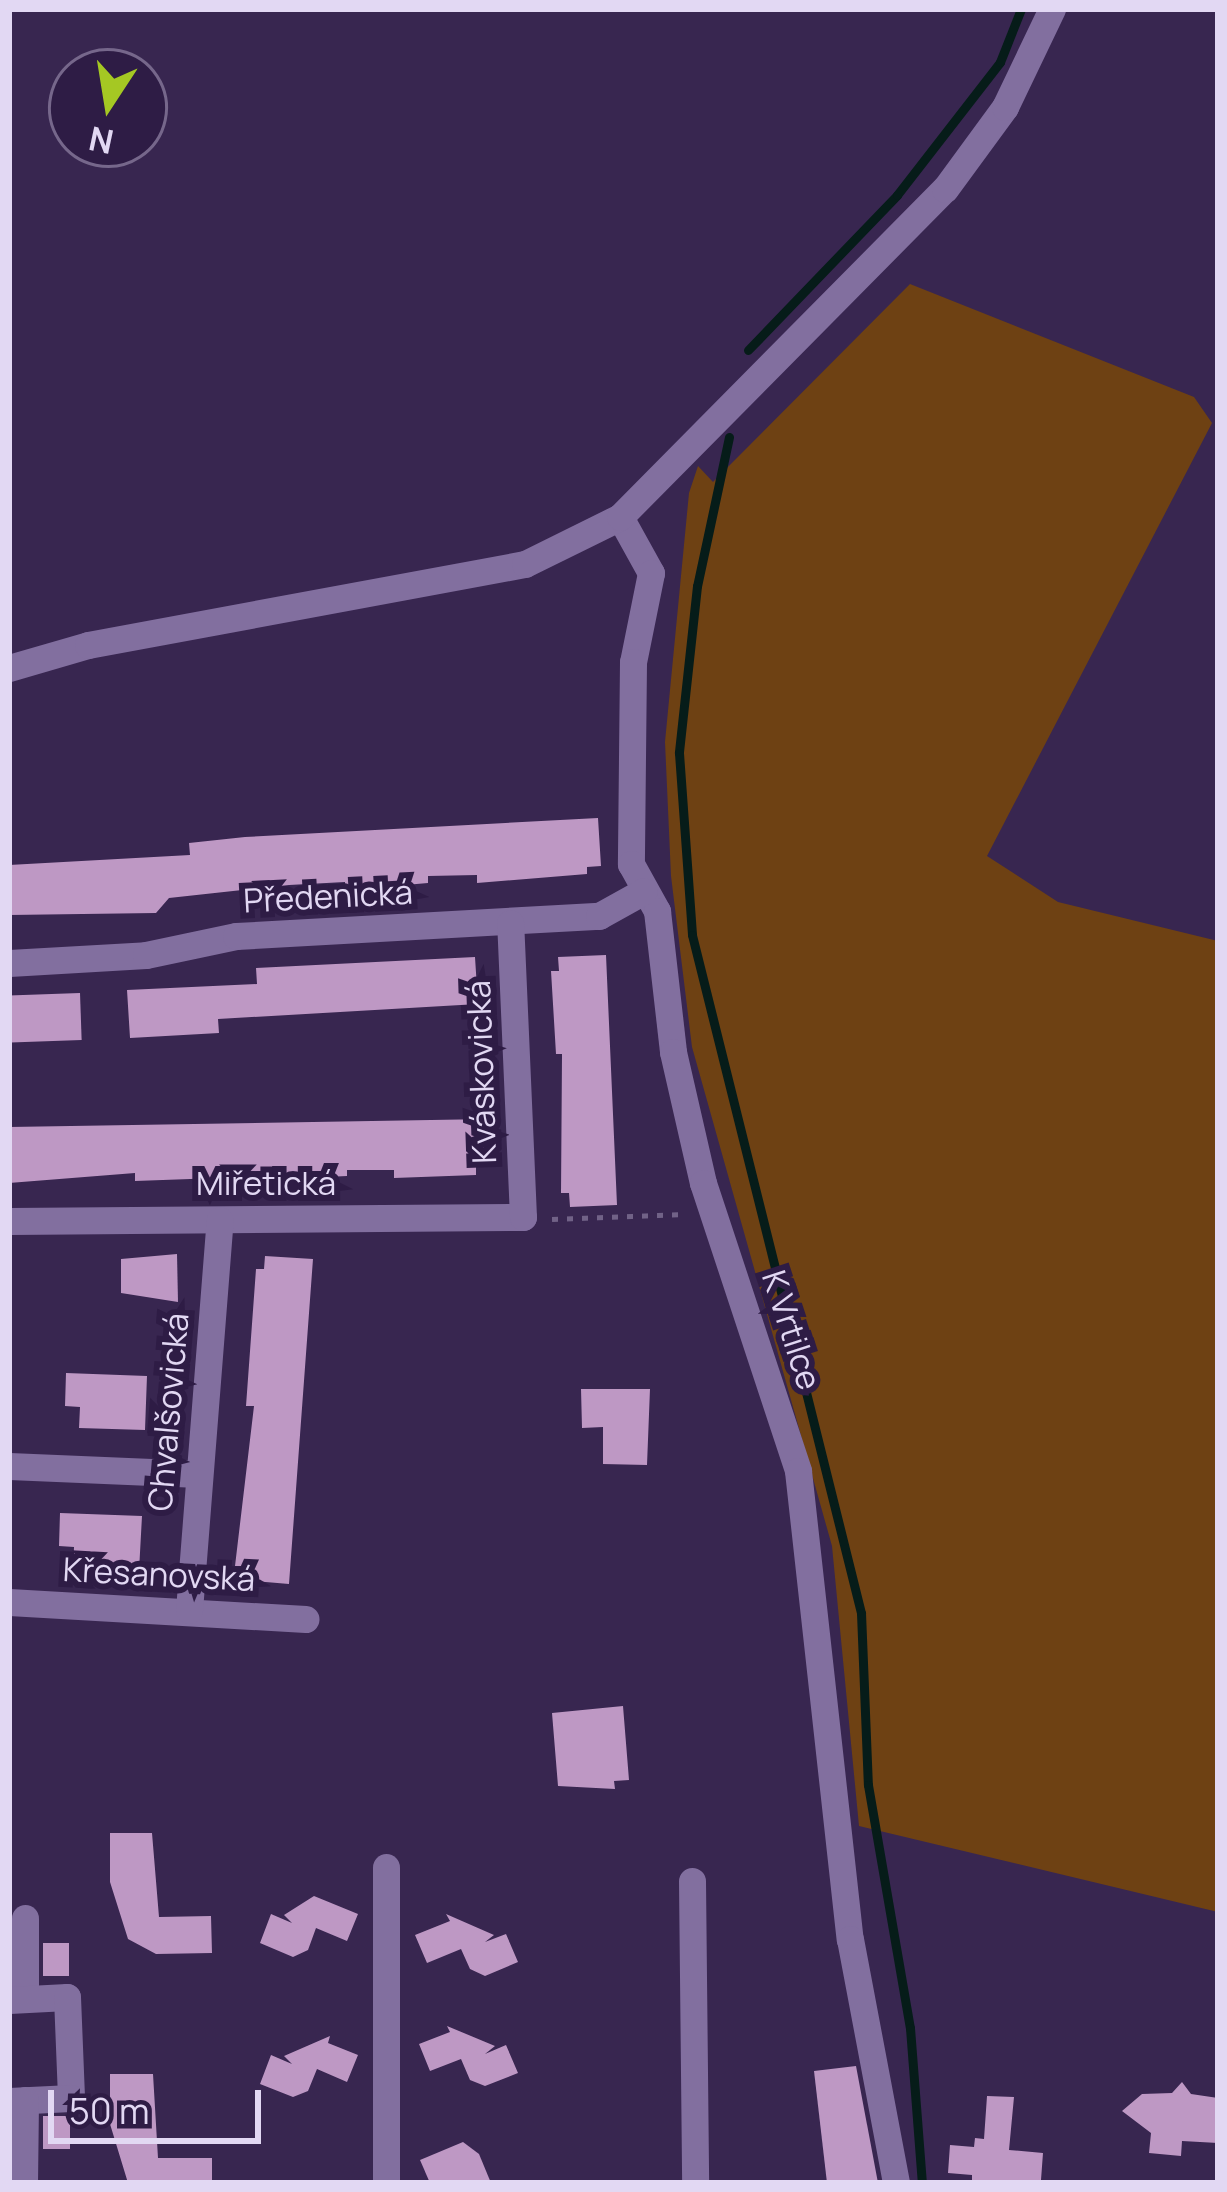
<!DOCTYPE html>
<html>
<head>
<meta charset="utf-8">
<style>
  body { margin:0 }
  #map { position:relative; width:1227px; height:2192px; overflow:hidden; background:#382650; font-family:Manrope,sans-serif }
  div>[style] { position:absolute }
  [style*='--x'] { left:calc(var(--x)*1px); top:calc(var(--y)*1px); width:calc(var(--w)*1px); rotate:calc(var(--a)*1deg) }
  .green>* { inset:0; background:#6e4113 }
  .stream>* { height:9px; margin:-4.5px; padding:0 4.5px; transform-origin:4.5px; border-radius:4.5px; background:#061c19 }
  .building>* { inset:0; background:#be98c4; transform-origin:0 0 }
  .path>* { height:4.5px; margin-top:-2.25px; transform-origin:0; background:repeating-linear-gradient(90deg,#716287 0 6px,transparent 0 15px) }
  .minor>* { height:27px; margin:-13.5px; padding:0 13.5px; transform-origin:13.5px; border-radius:13.5px; background:#826f9f }
  span { translate:-50% -50%; white-space:nowrap; text-align:center; line-height:1.15; -webkit-text-stroke:12px #2e1c45; paint-order:stroke }
  .street-label { font-size:33px; color:#e2d8f3 }
  .frame { position:absolute; inset:0; border:12px solid #e2d8f3; pointer-events:none }
  .north { position:absolute; left:48px; top:48px; width:120px; height:120px; box-sizing:border-box; background:#2e1c45; border:3px solid #76678b; border-radius:50%; rotate:192deg; font-size:33px; font-weight:700; line-height:48px; text-align:center; color:#e2d8f3 }
  .north::after { content:''; display:block; margin:auto; width:42px; height:54px; background:#a5c823; clip-path:polygon(50% 0,100% 100%,50% 72%,0 100%) }
  .scale { position:absolute; left:48px; top:2090px; width:213px; height:54px; box-sizing:border-box; border:6px solid #e2d8f3; border-top:0; padding-left:15px; font-size:36px; line-height:42px; white-space:nowrap; color:#e2d8f3; -webkit-text-stroke:9px #2e1c45; paint-order:stroke }
</style>
</head>
<body>
<div id="map">
  <div class="green">
    <i style="clip-path:polygon(910px 284px,1194px 397px,1212px 423px,987px 856px,1058px 902px,1218px 941px,1218px 1912px,859px 1826px,832px 1546px,692px 1047px,671px 876px,665px 742px,689px 493px,698px 466px,713px 482px)"></i>
  </div>
  <div class="stream">
    <i style="--x:748;--y:350;--w:215;--a:-46.1"></i>
    <i style="--x:897;--y:195;--w:168;--a:-52.2"></i>
    <i style="--x:1000;--y:62;--w:57;--a:-68.4"></i>
    <i style="--x:729;--y:437;--w:152;--a:102.1"></i>
    <i style="--x:697;--y:586;--w:168;--a:96.2"></i>
    <i style="--x:679;--y:753;--w:182;--a:85.9"></i>
    <i style="--x:692;--y:935;--w:699;--a:76"></i>
    <i style="--x:861;--y:1613;--w:172;--a:87.7"></i>
    <i style="--x:868;--y:1785;--w:247;--a:80.2"></i>
    <i style="--x:910;--y:2028;--w:155;--a:85.6"></i>
  </div>
  <div class="building">
    <i style="clip-path:polygon(598px 818px,601px 866px,587px 867px,587px 874px,477px 883px,477px 875px,428px 876px,428px 883px,359px 889px,345px 889px,345px 882px,289px 885px,169px 898px,156px 913px,9px 915px,9px 865px,190px 855px,189px 843px,245px 837px)"></i>
    <i style="clip-path:polygon(606px 955px,617px 1205px,570px 1207px,569px 1193px,561px 1193px,562px 1054px,556px 1054px,551px 971px,559px 971px,558px 957px)"></i>
    <i style="clip-path:polygon(475px 957px,478px 1004px,218px 1019px,219px 1033px,130px 1038px,127px 990px,257px 984px,256px 968px)"></i>
    <i style="left:80px;top:993px;width:47px;height:71px;rotate:88deg"></i>
    <i style="clip-path:polygon(490px 1119px,490px 1167px,476px 1167px,476px 1175px,394px 1178px,394px 1170px,347px 1170px,347px 1176px,264px 1180px,264px 1171px,218px 1171px,218px 1178px,135px 1181px,135px 1173px,9px 1183px,9px 1127px)"></i>
    <i style="clip-path:polygon(177px 1254px,178px 1302px,121px 1293px,121px 1259px)"></i>
    <i style="clip-path:polygon(265px 1256px,313px 1259px,289px 1584px,242px 1580px,243px 1566px,235px 1566px,254px 1406px,246px 1406px,256px 1269px,264px 1269px)"></i>
    <i style="clip-path:polygon(66px 1373px,147px 1376px,145px 1430px,79px 1428px,80px 1407px,65px 1406px)"></i>
    <i style="clip-path:polygon(581px 1389px,650px 1389px,647px 1465px,603px 1464px,603px 1427px,582px 1428px)"></i>
    <i style="clip-path:polygon(60px 1513px,142px 1516px,139px 1571px,73px 1568px,74px 1547px,59px 1546px)"></i>
    <i style="clip-path:polygon(623px 1706px,629px 1780px,614px 1781px,615px 1789px,558px 1786px,552px 1713px)"></i>
    <i style="clip-path:polygon(110px 1833px,152px 1833px,159px 1917px,211px 1916px,212px 1953px,156px 1954px,128px 1939px,110px 1882px)"></i>
    <i style="clip-path:polygon(314px 1896px,358px 1914px,347px 1941px,316px 1928px,308px 1950px,293px 1957px,260px 1943px,271px 1914px,292px 1923px,284px 1915px)"></i>
    <i style="clip-path:polygon(446px 1914px,494px 1935px,485px 1942px,506px 1934px,518px 1962px,485px 1976px,470px 1969px,461px 1949px,427px 1963px,415px 1935px,450px 1921px)"></i>
    <i style="left:43px;top:1943px;width:26px;height:33px"></i>
    <i style="clip-path:polygon(447px 2026px,495px 2046px,485px 2054px,506px 2045px,518px 2073px,485px 2086px,470px 2080px,461px 2059px,430px 2071px,419px 2044px,450px 2032px)"></i>
    <i style="clip-path:polygon(330px 2036px,328px 2043px,358px 2055px,347px 2082px,317px 2069px,308px 2091px,293px 2097px,260px 2084px,271px 2055px,292px 2064px,284px 2056px)"></i>
    <i style="clip-path:polygon(856px 2066px,878px 2183px,827px 2183px,814px 2071px)"></i>
    <i style="clip-path:polygon(110px 2074px,153px 2074px,158px 2158px,212px 2158px,212px 2183px,128px 2183px,110px 2124px)"></i>
    <i style="clip-path:polygon(1182px 2082px,1191px 2094px,1218px 2098px,1218px 2143px,1182px 2141px,1181px 2156px,1149px 2153px,1151px 2133px,1122px 2111px,1142px 2094px,1172px 2093px)"></i>
    <i style="clip-path:polygon(987px 2096px,1014px 2097px,1009px 2150px,1043px 2153px,1041px 2180px,972px 2183px,972px 2175px,948px 2173px,950px 2145px,974px 2147px,975px 2138px,984px 2139px)"></i>
    <i style="left:70px;top:2116px;width:33px;height:27px;rotate:90deg"></i>
    <i style="clip-path:polygon(463px 2142px,479px 2154px,491px 2183px,430px 2183px,420px 2160px)"></i>
  </div>
  <div class="path">
    <i style="--x:552;--y:1219;--w:133;--a:-2.2"></i>
  </div>
  <div class="minor">
    <i style="--x:620;--y:517;--w:64;--a:61"></i>
    <i style="--x:651;--y:573;--w:91;--a:101.4"></i>
    <i style="--x:633;--y:662;--w:202;--a:90.6"></i>
    <i style="--x:631;--y:864;--w:54;--a:61"></i>
    <i style="--x:657;--y:911;--w:142;--a:83.5"></i>
    <i style="--x:673;--y:1052;--w:134;--a:77.1"></i>
    <i style="--x:703;--y:1183;--w:303;--a:71.7"></i>
    <i style="--x:798;--y:1471;--w:471;--a:83.7"></i>
    <i style="--x:850;--y:1939;--w:248;--a:79.3"></i>
    <i style="--x:9;--y:668;--w:82;--a:-16.2"></i>
    <i style="--x:88;--y:645;--w:444;--a:-10.5"></i>
    <i style="--x:525;--y:564;--w:106;--a:-26.3"></i>
    <i style="--x:620;--y:517;--w:462;--a:-45.3"></i>
    <i style="--x:945;--y:189;--w:102;--a:-53.8"></i>
    <i style="--x:1005;--y:107;--w:109;--a:-64.4"></i>
    <i style="--x:9;--y:963;--w:137;--a:-3.3"></i>
    <i style="--x:146;--y:955;--w:92;--a:-11.9"></i>
    <i style="--x:236;--y:936;--w:364;--a:-3.2"></i>
    <i style="--x:599;--y:916;--w:51;--a:-29.1"></i>
    <i style="--x:9;--y:1221;--w:514;--a:-0.45"></i>
    <i style="--x:523;--y:1217;--w:294;--a:-92.5"></i>
    <i style="--x:9;--y:1466;--w:190;--a:2.4"></i>
    <i style="--x:9;--y:1602;--w:297;--a:3.3"></i>
    <i style="--x:189;--y:1610;--w:391;--a:-85.5"></i>
    <i style="--x:386;--y:1867;--w:316;--a:90"></i>
    <i style="--x:692;--y:1881;--w:302;--a:89.4"></i>
    <i style="--x:25;--y:1918;--w:81;--a:90"></i>
    <i style="--x:9;--y:2000;--w:58;--a:-3"></i>
    <i style="--x:67;--y:1997;--w:101;--a:87.7"></i>
    <i style="--x:71;--y:2098;--w:62;--a:177.2"></i>
    <i style="--x:24;--y:2183;--w:83;--a:-89.3"></i>
  </div>
  <div class="street-label">
    <span style="left:328px;top:896px;rotate:-3deg">Předenická</span>
    <span style="left:481px;top:1072px;rotate:-92deg">Kváskovická</span>
    <span style="left:266px;top:1183px">Miřetická</span>
    <span style="left:792px;top:1330px;rotate:72deg">K Vrtilce</span>
    <span style="left:168px;top:1412px;rotate:-85deg">Chvalšovická</span>
    <span style="left:159px;top:1574px;rotate:3deg">Křesanovská</span>
  </div>
  <div class="frame"></div>
  <div class="north">N</div>
  <div class="scale">50 m</div>
</div>
</body>
</html>
